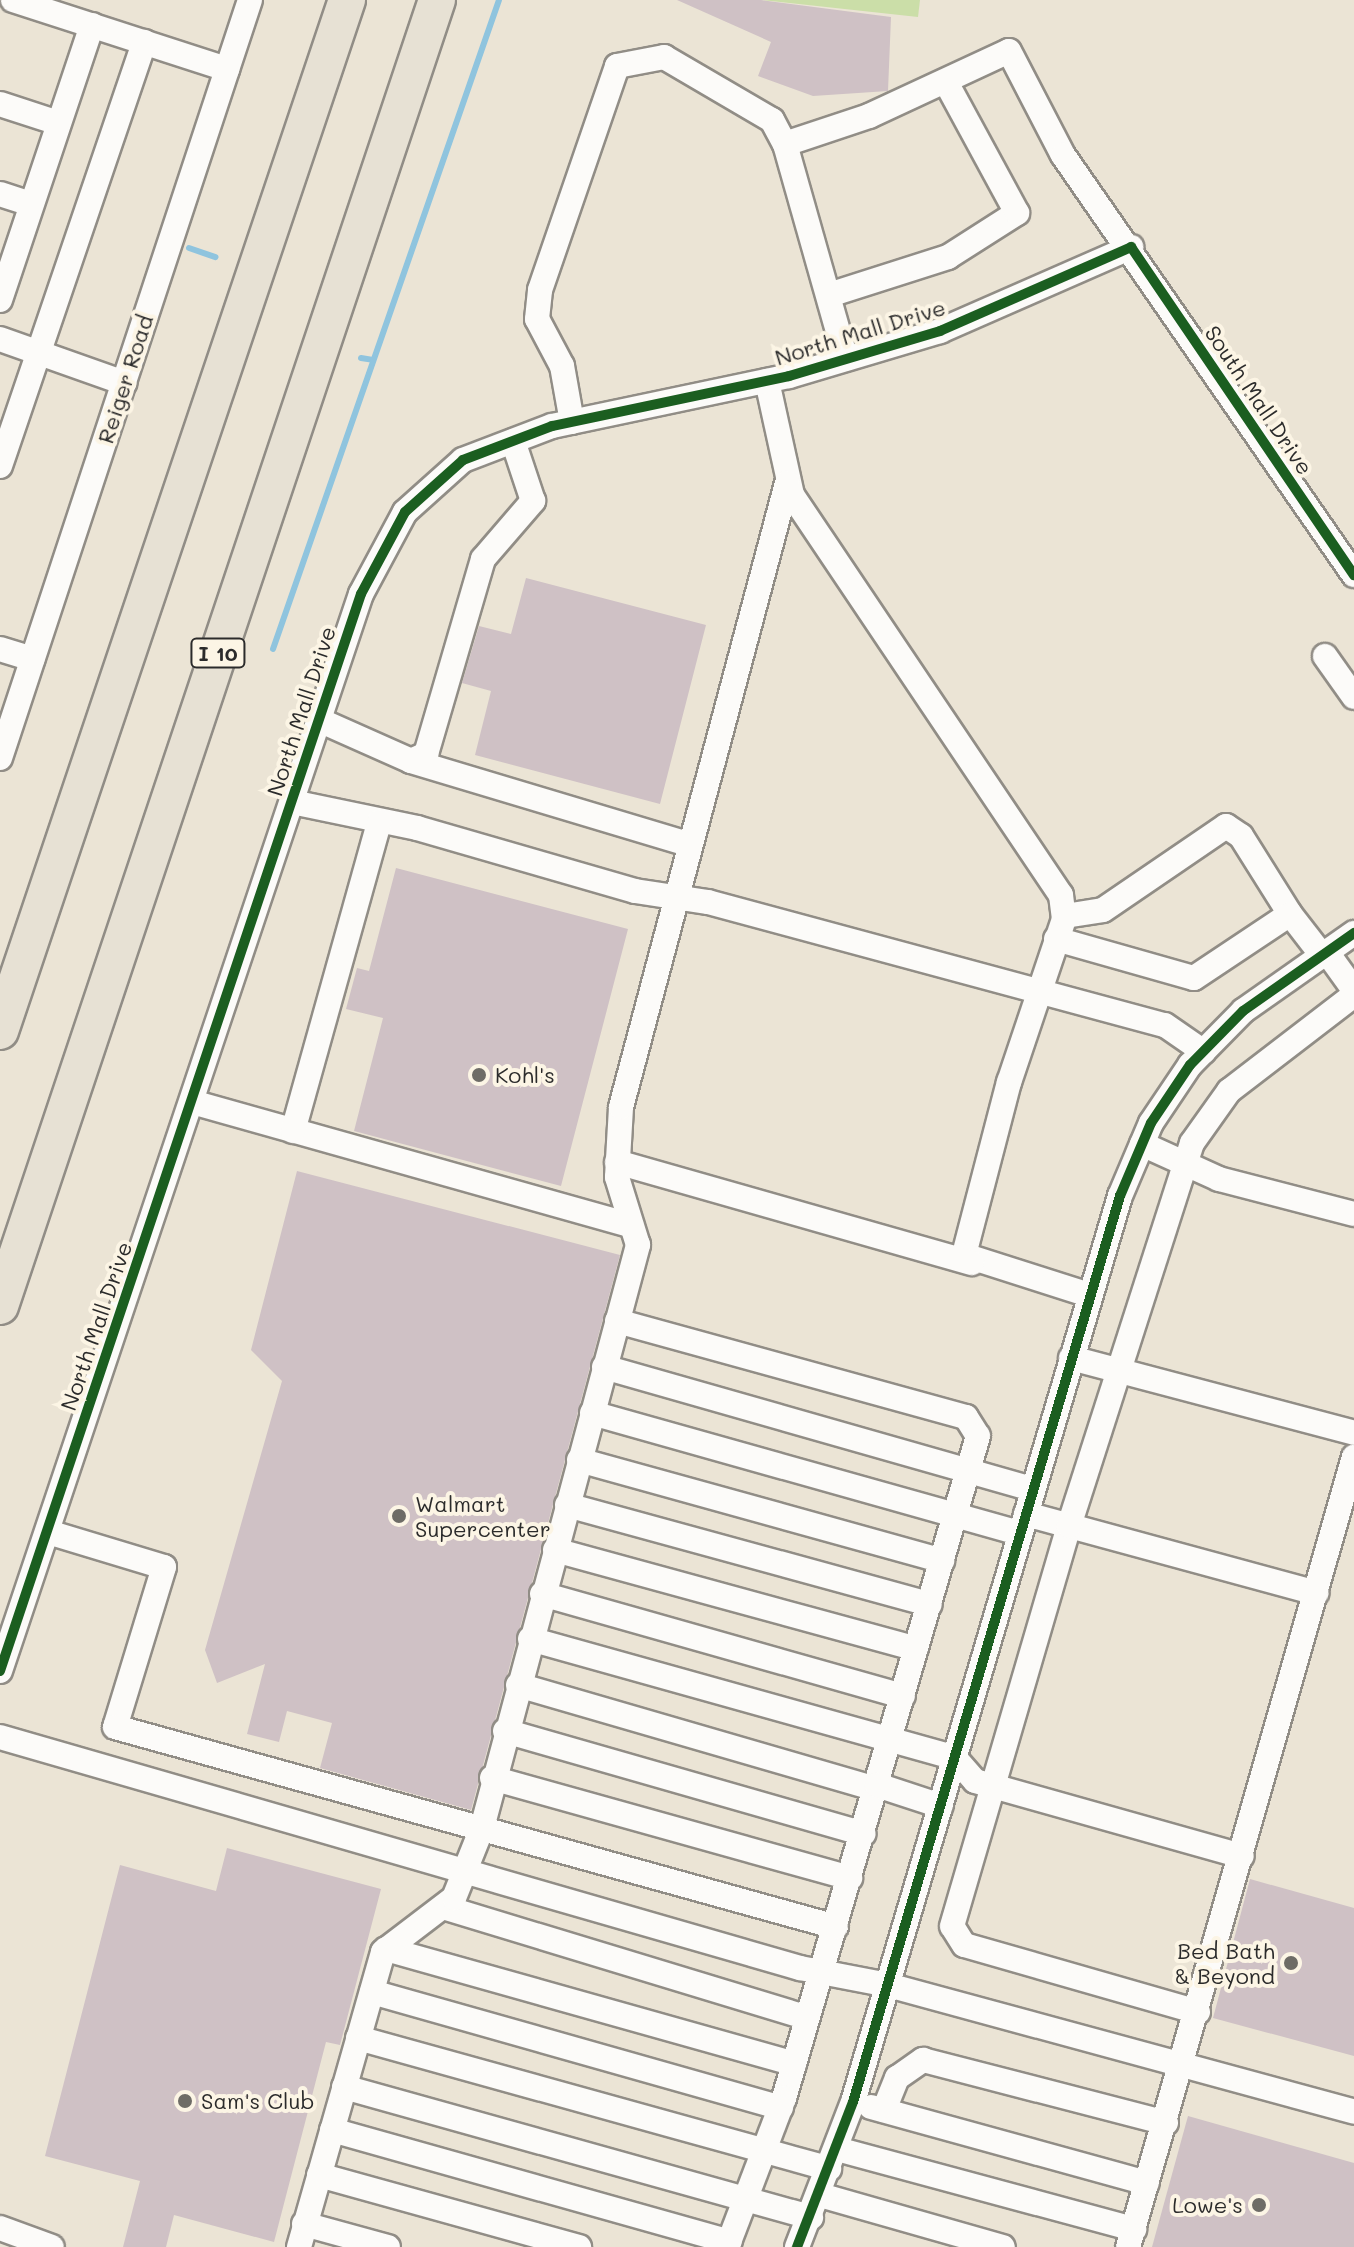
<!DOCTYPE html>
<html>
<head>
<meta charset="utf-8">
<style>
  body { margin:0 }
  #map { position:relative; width:1354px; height:2247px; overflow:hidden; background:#ebe4d5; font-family:Mali,sans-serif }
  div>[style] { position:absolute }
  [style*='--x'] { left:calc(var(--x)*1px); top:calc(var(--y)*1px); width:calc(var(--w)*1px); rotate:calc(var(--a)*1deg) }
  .green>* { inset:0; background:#cbdea8 }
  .stream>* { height:6px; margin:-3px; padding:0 3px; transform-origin:3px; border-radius:3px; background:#8fc4de }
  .building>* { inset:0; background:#cfc1c5 }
  .roads { filter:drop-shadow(2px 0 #918d86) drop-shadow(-2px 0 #918d86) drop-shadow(0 2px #918d86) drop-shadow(0 -2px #918d86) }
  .minor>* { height:24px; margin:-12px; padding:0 12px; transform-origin:12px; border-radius:12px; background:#fcfbf9 }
  .highway>* { height:36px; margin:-18px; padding:0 18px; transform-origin:18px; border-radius:18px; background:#e7e1d4 }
  .cycleway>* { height:10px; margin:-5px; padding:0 5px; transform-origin:5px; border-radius:5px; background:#1b5e20 }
  .dots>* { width:22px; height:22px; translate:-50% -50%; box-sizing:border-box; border:4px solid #fcf5e5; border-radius:50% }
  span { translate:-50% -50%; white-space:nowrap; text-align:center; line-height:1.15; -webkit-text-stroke:8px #fcf5e5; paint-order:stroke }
  .shield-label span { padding:2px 6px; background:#fcf5e5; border:2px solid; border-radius:6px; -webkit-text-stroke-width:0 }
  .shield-label { font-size:20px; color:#2b2b2b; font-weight:700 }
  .street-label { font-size:22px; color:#2b2b2b }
  .poi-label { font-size:22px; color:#2b2b2b }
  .left { translate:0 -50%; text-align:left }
  .right { translate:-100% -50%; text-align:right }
</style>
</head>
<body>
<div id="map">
  <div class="green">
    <i style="clip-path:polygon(761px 0,920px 0,918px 17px)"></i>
  </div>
  <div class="stream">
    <i style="--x:189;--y:248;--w:28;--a:19"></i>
    <i style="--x:361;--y:358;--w:12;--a:9"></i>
    <i style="--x:273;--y:649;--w:687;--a:-70.8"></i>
  </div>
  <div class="building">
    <i style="clip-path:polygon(677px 0,761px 0,891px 17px,888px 91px,813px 96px,758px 76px,771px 42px)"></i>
    <i style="clip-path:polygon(526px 578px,706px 625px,660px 804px,475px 755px,491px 691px,462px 683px,479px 626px,511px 634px)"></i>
    <i style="clip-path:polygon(396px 868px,628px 929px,561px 1186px,354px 1131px,383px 1018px,346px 1009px,357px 968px,369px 971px)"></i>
    <i style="clip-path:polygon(297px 1171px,620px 1255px,471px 1810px,320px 1768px,332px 1723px,287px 1711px,279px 1742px,247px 1734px,265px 1664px,217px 1683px,205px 1650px,282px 1381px,251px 1350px)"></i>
    <i style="clip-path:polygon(227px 1848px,381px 1889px,340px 2045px,326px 2042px,274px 2242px,174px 2215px,166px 2247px,123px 2247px,140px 2181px,45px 2156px,120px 1865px,216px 1891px)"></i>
    <i style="clip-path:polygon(1250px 1879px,1354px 1908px,1354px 2056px,1213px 2018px)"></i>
    <i style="clip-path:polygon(1188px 2116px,1354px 2163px,1354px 2247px,1152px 2247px)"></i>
  </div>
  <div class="roads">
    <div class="minor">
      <i style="--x:13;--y:0;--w:225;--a:17.9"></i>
      <i style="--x:0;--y:104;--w:61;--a:18.1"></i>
      <i style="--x:785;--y:144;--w:223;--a:74.2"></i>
      <i style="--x:0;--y:194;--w:32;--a:18"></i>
      <i style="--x:829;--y:295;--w:125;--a:-17.7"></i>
      <i style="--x:948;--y:257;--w:82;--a:-32.5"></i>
      <i style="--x:1017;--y:213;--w:149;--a:-118.5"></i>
      <i style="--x:0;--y:300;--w:290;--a:-71.5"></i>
      <i style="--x:0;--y:339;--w:132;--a:19.5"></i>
      <i style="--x:767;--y:381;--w:117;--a:77.6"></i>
      <i style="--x:792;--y:495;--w:482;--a:56.1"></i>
      <i style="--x:1061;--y:895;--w:24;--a:83"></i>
      <i style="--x:1064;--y:919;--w:172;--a:108.6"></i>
      <i style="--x:1009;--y:1082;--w:179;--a:104.6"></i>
      <i style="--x:964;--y:1255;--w:131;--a:17.7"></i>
      <i style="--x:572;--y:422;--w:57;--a:-100.1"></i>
      <i style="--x:562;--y:366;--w:53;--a:-118"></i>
      <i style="--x:537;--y:319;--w:29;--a:-84"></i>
      <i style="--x:540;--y:290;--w:237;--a:-71"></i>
      <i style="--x:617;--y:66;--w:48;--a:-10.8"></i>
      <i style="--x:664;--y:57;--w:125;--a:30.3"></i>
      <i style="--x:772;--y:120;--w:27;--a:62"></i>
      <i style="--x:785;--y:144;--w:89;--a:-18.4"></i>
      <i style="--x:869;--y:116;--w:154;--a:-24.9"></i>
      <i style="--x:1009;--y:51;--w:117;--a:62.6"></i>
      <i style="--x:1063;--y:155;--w:511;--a:55.28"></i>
      <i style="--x:0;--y:466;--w:448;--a:-71.2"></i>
      <i style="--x:0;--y:649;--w:34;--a:17"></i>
      <i style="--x:1325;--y:656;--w:50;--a:54.7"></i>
      <i style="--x:319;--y:720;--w:101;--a:24"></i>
      <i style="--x:411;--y:761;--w:17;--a:-25"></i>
      <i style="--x:426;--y:754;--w:203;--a:-73.7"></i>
      <i style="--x:483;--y:559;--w:77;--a:-49.2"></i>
      <i style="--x:533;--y:501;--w:63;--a:-108.4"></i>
      <i style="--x:0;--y:758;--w:798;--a:-71.75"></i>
      <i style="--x:411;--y:761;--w:289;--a:16.7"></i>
      <i style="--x:292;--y:802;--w:128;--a:11.7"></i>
      <i style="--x:417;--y:828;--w:227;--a:16.1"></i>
      <i style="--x:635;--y:891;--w:74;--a:8.6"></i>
      <i style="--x:708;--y:902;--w:473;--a:15.1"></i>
      <i style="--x:1165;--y:1025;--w:47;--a:34.7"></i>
      <i style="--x:1065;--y:916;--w:38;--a:-9"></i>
      <i style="--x:1103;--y:910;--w:149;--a:-34.3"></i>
      <i style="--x:1226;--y:826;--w:18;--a:34"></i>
      <i style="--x:1241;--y:836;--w:92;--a:57.9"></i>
      <i style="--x:1056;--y:939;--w:143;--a:15.8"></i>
      <i style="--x:1194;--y:978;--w:115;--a:-33.7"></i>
      <i style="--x:1290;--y:914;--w:51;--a:52.2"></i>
      <i style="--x:1326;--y:951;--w:48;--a:54.3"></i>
      <i style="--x:192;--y:1102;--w:456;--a:15.7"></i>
      <i style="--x:293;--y:1131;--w:321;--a:-74.4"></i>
      <i style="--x:1142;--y:1144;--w:85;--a:24.4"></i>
      <i style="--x:1219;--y:1179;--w:139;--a:14.5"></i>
      <i style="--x:617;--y:1162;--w:369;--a:15.9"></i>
      <i style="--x:617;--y:1321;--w:362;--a:15.4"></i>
      <i style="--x:966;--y:1417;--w:22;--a:58"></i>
      <i style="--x:978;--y:1436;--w:690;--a:106.33"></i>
      <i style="--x:784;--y:2098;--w:160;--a:110.9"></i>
      <i style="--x:1071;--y:1358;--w:293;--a:14.8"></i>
      <i style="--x:604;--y:1367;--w:446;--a:15.9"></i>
      <i style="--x:592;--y:1413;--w:445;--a:15.7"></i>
      <i style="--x:579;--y:1460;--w:377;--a:15.5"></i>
      <i style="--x:567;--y:1505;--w:376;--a:15.3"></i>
      <i style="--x:1026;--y:1514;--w:301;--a:15.2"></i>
      <i style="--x:48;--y:1532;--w:121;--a:16.8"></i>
      <i style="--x:164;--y:1567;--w:167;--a:107"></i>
      <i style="--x:115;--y:1727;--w:748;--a:15.5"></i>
      <i style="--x:555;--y:1550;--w:374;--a:15.3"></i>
      <i style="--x:542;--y:1594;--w:375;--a:15.8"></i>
      <i style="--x:530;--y:1639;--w:441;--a:15.6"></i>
      <i style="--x:955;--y:1758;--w:30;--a:49"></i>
      <i style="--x:975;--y:1781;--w:277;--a:15.7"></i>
      <i style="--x:0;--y:1671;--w:1136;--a:-71.47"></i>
      <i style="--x:361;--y:594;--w:93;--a:-61.8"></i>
      <i style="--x:405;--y:512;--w:78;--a:-41.9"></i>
      <i style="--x:463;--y:460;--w:95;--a:-20.9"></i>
      <i style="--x:552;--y:426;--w:242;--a:-11.9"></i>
      <i style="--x:789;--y:376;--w:158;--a:-16.6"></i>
      <i style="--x:940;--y:331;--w:209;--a:-23.7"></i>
      <i style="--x:518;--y:1685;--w:373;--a:16.2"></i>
      <i style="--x:505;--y:1731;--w:373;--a:16"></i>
      <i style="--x:0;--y:1737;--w:833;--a:16.11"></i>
      <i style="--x:800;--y:1968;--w:90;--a:10.9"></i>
      <i style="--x:888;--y:1985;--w:483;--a:15.2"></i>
      <i style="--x:492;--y:1778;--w:372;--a:15.6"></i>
      <i style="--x:877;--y:1785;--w:67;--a:18.2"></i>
      <i style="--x:443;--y:1907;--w:379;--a:16.9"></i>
      <i style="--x:386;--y:1949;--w:424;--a:15.7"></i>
      <i style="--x:372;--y:1992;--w:425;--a:15.8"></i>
      <i style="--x:1198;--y:2012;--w:243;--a:-164"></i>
      <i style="--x:964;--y:1945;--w:22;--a:-122"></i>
      <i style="--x:952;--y:1926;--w:417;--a:-73.7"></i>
      <i style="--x:1069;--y:1526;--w:402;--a:-72.2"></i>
      <i style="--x:1192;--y:1143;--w:64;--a:-54.6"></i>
      <i style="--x:1229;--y:1091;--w:158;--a:-37.5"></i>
      <i style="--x:358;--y:2038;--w:489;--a:15.5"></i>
      <i style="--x:344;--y:2087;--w:485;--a:15.6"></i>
      <i style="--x:871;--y:2107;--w:286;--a:15.4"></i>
      <i style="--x:884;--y:2110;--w:35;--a:-68"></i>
      <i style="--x:897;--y:2078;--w:32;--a:-35"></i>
      <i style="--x:923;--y:2060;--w:251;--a:14.5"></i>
      <i style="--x:332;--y:2130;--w:413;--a:15.7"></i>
      <i style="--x:837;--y:2149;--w:308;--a:15.1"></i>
      <i style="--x:319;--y:2175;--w:270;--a:15.5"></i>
      <i style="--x:820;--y:2195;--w:190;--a:15.9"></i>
      <i style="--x:304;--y:2224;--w:87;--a:15.3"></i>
      <i style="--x:0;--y:2228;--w:55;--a:20.1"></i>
      <i style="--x:299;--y:2247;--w:307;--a:-74.1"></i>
      <i style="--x:383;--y:1952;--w:89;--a:-37.3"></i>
      <i style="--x:454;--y:1898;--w:75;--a:-68.2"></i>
      <i style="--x:482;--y:1828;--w:604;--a:-75.02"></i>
      <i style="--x:638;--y:1245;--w:71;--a:-107.2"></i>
      <i style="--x:617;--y:1177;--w:70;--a:-86.7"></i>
      <i style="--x:621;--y:1107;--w:646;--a:-75.1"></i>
      <i style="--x:797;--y:2247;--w:155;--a:-68.9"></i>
      <i style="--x:853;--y:2102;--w:945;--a:-73.58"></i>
      <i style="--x:1120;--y:1196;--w:79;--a:-67"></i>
      <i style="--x:1151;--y:1123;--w:70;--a:-56.1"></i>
      <i style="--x:1190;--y:1065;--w:76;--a:-45.5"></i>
      <i style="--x:1243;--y:1011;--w:136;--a:-35.1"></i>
      <i style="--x:1128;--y:2247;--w:822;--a:-74.04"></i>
    </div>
    <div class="highway">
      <i style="--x:0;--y:1031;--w:1088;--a:-71.4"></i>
      <i style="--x:0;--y:1306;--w:1377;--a:-71.5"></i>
    </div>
  </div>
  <div class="cycleway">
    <i style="--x:0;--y:1671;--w:1136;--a:-71.47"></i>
    <i style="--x:361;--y:594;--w:93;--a:-61.8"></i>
    <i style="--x:405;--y:512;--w:78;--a:-41.9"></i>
    <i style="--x:463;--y:460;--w:95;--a:-20.9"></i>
    <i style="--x:552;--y:426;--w:242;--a:-11.9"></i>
    <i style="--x:789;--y:376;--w:158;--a:-16.6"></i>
    <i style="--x:940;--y:331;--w:209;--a:-23.7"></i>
    <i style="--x:1131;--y:247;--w:397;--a:55.8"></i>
    <i style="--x:797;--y:2247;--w:155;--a:-68.9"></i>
    <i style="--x:853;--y:2102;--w:945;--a:-73.58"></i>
    <i style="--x:1120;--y:1196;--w:79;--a:-67"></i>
    <i style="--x:1151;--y:1123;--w:70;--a:-56.1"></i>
    <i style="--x:1190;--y:1065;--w:76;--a:-45.5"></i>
    <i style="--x:1243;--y:1011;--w:136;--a:-35.1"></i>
  </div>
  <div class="dots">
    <i style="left:479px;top:1075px;background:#6e6c66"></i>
    <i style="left:399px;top:1516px;background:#6e6c66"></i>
    <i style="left:1291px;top:1963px;background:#6e6c66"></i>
    <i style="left:185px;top:2101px;background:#6e6c66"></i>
    <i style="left:1259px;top:2205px;background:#6e6c66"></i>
  </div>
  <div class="shield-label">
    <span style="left:218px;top:653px">I 10</span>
  </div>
  <div class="street-label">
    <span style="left:860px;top:332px;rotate:-17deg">North Mall Drive</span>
    <span style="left:125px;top:379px;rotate:-72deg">Reiger Road</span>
    <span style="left:1259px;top:400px;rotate:56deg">South Mall Drive</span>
    <span style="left:301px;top:711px;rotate:-72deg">North Mall Drive</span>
    <span style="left:96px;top:1326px;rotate:-71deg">North Mall Drive</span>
  </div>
  <div class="poi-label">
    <span class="left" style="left:495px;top:1075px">Kohl's</span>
    <span class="left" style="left:415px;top:1516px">Walmart<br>Supercenter</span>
    <span class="right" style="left:1275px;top:1963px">Bed Bath<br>&amp; Beyond</span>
    <span class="left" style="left:201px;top:2101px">Sam's Club</span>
    <span class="right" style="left:1243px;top:2205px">Lowe's</span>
  </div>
</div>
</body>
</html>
